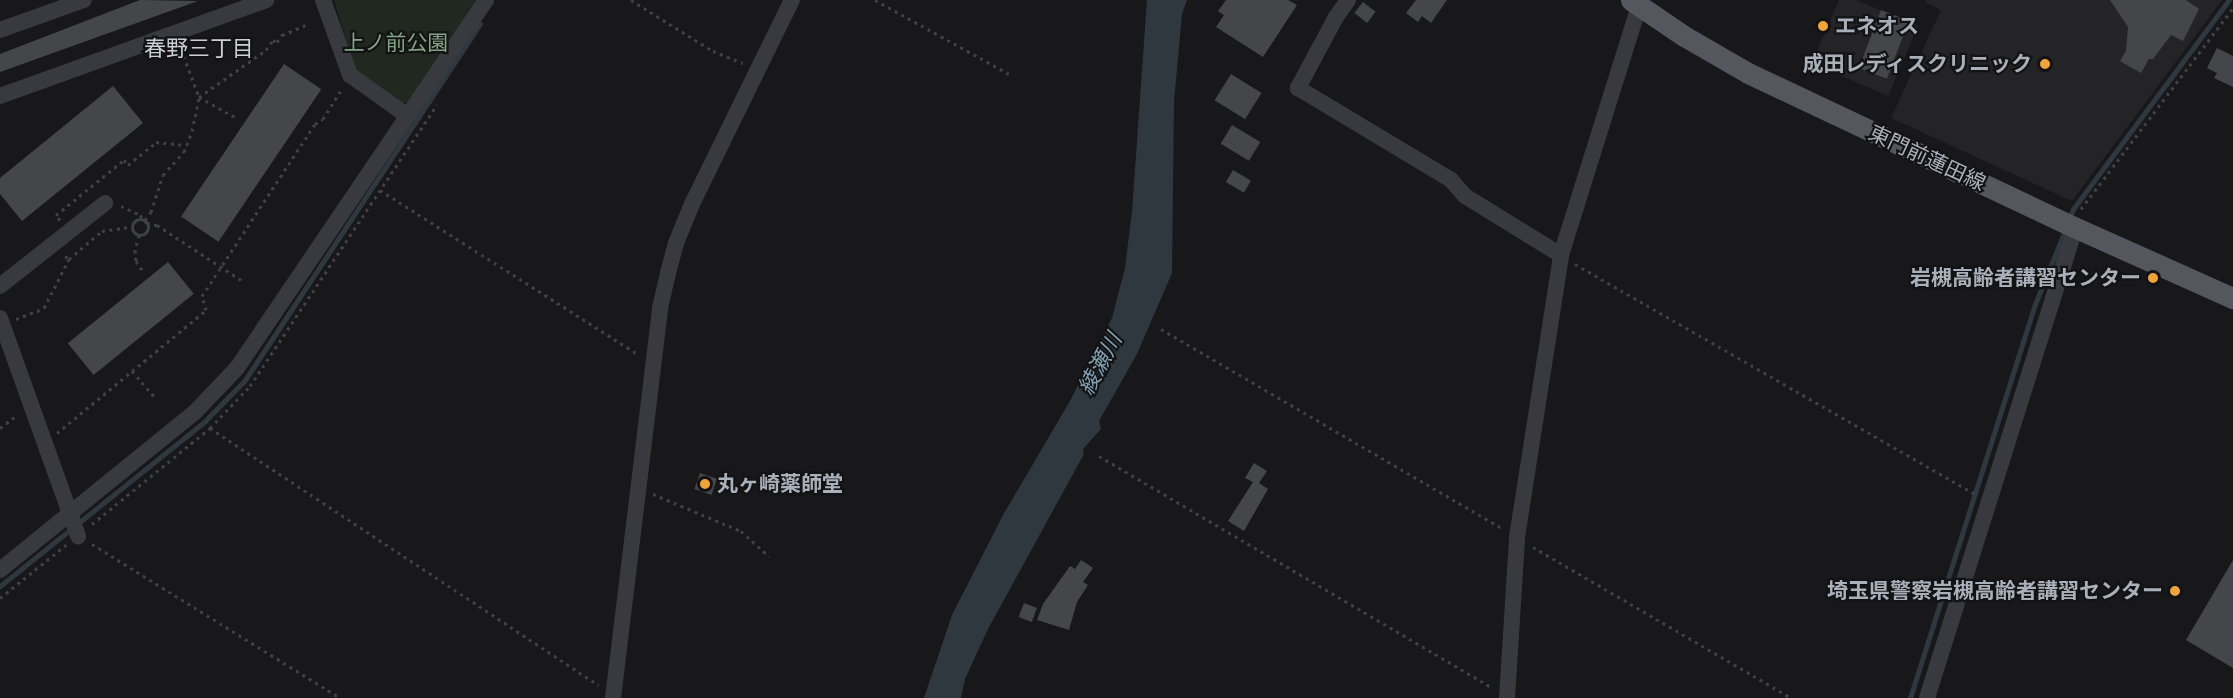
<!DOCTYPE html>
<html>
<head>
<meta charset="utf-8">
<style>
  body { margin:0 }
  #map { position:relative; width:2233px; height:698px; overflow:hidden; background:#18181a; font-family:Cabin,"Noto Sans JP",sans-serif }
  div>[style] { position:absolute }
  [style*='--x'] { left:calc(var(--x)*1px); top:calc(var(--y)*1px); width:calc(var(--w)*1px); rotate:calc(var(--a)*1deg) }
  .built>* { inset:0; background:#242427 }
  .green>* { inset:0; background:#202820 }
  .water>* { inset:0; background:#2e383e }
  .stream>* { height:5px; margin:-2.5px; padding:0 2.5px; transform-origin:2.5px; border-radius:2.5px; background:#2e383e }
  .building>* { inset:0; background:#44464a; transform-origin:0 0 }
  .path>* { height:3px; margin-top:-1.5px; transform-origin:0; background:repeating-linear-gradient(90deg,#3f4146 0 3px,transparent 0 7.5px) }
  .path>.ring { margin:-1.5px; padding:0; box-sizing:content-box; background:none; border:3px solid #3f4146; border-radius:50% }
  .minor>* { height:16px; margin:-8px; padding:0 8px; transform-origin:8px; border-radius:8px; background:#393a3f }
  .major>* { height:21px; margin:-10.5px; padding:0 10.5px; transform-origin:10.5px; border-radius:10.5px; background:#55575e }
  .dots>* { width:16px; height:16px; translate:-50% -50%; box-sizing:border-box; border:3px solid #131315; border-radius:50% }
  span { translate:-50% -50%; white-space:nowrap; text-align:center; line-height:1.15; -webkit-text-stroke:4.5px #131315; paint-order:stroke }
  .poi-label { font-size:21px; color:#aab0b9; font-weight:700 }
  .left { translate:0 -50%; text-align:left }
  .right { translate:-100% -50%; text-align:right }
  .park-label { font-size:21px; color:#82a482 }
  .street-label { font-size:21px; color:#aab0b9 }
  .neighbourhood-label { font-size:22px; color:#cbcfd5 }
  .water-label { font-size:22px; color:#82a1b3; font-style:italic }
</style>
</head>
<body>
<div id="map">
  <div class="built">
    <i style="clip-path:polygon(1839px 0,1856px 0,1918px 26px,1888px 96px,1812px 63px)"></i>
    <i style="clip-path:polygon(1926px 0,2222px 0,2072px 201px,1891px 118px,1941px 10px,1925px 2px)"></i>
  </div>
  <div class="green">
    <i style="clip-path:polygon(334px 0,478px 0,413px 100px,402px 104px,357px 75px)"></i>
  </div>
  <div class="water">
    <i style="clip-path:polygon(1147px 0,1187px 0,1182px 14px,1174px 102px,1172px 273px,1137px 354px,1099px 421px,1101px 429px,1083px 449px,1084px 454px,988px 629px,965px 679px,961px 698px,924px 698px,952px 615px,1003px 515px,1070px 401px,1112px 318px,1125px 268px,1132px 211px)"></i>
  </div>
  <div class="stream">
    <i style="--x:2069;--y:219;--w:11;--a:-68"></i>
    <i style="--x:2073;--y:209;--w:261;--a:-53.3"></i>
    <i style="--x:0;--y:586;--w:263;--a:-38.8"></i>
    <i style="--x:205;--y:421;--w:57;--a:-45.7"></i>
    <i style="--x:245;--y:380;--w:427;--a:-56.6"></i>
    <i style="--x:1910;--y:698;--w:413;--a:-72.4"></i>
    <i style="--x:2035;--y:304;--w:82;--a:-67.8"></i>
  </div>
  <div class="building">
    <i style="clip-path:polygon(140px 0,198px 1px,0 72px,0 54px)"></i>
    <i style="clip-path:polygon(1226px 0,1288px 0,1297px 5px,1263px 57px,1216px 27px,1224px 15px,1218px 11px)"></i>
    <i style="clip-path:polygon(1416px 0,1447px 0,1431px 23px,1422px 16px,1418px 22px,1406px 13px)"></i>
    <i style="clip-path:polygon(2110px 0,2186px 0,2199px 9px,2183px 41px,2171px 35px,2153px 59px,2149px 59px,2141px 73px,2120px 61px,2126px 51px,2128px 27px)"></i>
    <i style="left:1363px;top:2px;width:16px;height:14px;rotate:38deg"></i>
    <i style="left:1881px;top:10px;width:30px;height:62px;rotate:21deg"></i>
    <i style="clip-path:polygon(2217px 48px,2233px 56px,2233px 87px,2214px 78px,2217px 73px,2207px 68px)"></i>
    <i style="left:284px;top:64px;width:45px;height:184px;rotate:34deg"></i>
    <i style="left:1231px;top:74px;width:36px;height:31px;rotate:32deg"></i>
    <i style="clip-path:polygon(113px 86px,143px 123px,22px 221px,0 194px,0 178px)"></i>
    <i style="left:1232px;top:125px;width:33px;height:22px;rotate:31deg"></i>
    <i style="left:1233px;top:170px;width:21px;height:14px;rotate:31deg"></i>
    <i style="left:168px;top:262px;width:41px;height:129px;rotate:51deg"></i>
    <i style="clip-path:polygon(1254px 463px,1267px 471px,1259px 483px,1268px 489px,1244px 531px,1228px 521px,1253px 482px,1245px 478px)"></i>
    <i style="left:700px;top:473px;width:18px;height:17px;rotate:19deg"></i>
    <i style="clip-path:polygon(1081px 560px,1093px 568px,1083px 582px,1088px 585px,1077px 602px,1069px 630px,1037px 620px,1043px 604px,1070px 566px,1075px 569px)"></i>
    <i style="clip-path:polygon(2233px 560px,2233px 668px,2186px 640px)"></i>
    <i style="left:1024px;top:603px;width:14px;height:15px;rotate:21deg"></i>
  </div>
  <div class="path">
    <i style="--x:631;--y:0;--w:97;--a:31.9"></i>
    <i style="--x:713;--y:51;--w:32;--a:22"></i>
    <i style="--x:875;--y:0;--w:155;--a:28.9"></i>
    <i style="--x:181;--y:49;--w:51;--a:69.4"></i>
    <i style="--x:199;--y:97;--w:41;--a:29.1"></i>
    <i style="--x:380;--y:190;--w:305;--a:32.5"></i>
    <i style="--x:121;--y:206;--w:21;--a:25"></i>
    <i style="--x:140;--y:215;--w:11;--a:49"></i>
    <i style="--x:147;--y:223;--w:10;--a:11"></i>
    <i style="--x:157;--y:225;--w:104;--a:33.2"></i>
    <i style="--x:2081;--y:209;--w:252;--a:-52.9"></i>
    <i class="ring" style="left:132px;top:219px;width:13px;height:13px"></i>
    <i style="--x:60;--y:220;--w:6;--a:-129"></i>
    <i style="--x:56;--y:215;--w:87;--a:-39"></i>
    <i style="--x:124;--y:160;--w:6;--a:51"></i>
    <i style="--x:128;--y:165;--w:36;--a:-39"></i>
    <i style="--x:156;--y:142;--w:31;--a:6"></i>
    <i style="--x:145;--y:220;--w:10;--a:-53"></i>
    <i style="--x:151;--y:212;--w:39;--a:-72"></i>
    <i style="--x:163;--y:175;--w:31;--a:-48"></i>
    <i style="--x:184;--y:152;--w:22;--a:-69"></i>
    <i style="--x:192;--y:131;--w:35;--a:-78"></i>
    <i style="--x:199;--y:97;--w:82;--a:-35"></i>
    <i style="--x:266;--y:50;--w:12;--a:-55"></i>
    <i style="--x:273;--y:40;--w:4;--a:27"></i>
    <i style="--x:277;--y:42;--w:9;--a:-54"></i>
    <i style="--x:282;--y:35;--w:28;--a:-23"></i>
    <i style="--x:139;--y:235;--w:16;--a:105"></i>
    <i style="--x:135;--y:250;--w:11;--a:85"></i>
    <i style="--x:136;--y:261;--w:11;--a:56"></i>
    <i style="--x:65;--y:256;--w:5;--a:37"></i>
    <i style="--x:69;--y:259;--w:43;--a:-40.3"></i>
    <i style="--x:102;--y:231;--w:30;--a:-8"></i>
    <i style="--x:1575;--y:264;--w:461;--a:29.9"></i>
    <i style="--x:16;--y:319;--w:30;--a:-21"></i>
    <i style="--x:44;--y:308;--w:55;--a:-63"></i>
    <i style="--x:1161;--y:329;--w:395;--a:30.3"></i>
    <i style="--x:132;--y:371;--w:33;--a:49"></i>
    <i style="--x:0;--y:428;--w:21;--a:-37"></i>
    <i style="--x:210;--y:428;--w:466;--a:33.5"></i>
    <i style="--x:57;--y:433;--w:193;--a:-39.5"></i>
    <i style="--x:206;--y:310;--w:15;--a:-106"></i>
    <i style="--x:202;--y:296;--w:206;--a:-56.7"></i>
    <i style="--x:315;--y:124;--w:9;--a:-32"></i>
    <i style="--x:323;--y:119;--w:36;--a:-58"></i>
    <i style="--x:1099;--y:456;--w:457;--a:30.5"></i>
    <i style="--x:653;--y:494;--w:95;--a:22.8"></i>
    <i style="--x:741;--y:531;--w:38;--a:42"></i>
    <i style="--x:92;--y:524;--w:152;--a:-39.1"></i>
    <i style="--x:210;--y:428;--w:58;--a:-46.4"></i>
    <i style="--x:250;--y:386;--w:338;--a:-56.4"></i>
    <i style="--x:92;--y:544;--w:292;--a:31.8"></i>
    <i style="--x:1533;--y:547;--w:299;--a:30.3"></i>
    <i style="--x:0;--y:598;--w:85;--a:-38.8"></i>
  </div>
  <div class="minor">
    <i style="--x:323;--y:0;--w:80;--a:70.2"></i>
    <i style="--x:350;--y:75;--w:69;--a:35.5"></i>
    <i style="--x:1348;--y:0;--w:21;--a:125"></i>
    <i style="--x:1336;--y:17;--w:81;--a:118.2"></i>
    <i style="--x:1298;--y:88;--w:179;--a:31"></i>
    <i style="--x:1451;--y:180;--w:21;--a:49"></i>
    <i style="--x:1465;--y:196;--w:113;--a:31.6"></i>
    <i style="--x:0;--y:30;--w:89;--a:-19.7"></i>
    <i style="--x:0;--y:96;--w:283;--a:-19.8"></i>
    <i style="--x:0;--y:286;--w:134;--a:-38.3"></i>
    <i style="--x:0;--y:318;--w:232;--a:70.3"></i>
    <i style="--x:0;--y:570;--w:251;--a:-39"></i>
    <i style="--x:195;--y:412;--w:61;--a:-46.3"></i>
    <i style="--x:237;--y:368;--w:444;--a:-55.9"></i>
    <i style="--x:613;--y:698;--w:393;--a:-83.1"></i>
    <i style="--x:660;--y:308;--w:36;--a:-77"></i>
    <i style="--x:668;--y:273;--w:31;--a:-75"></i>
    <i style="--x:676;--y:243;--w:42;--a:-67.7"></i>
    <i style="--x:692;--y:204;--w:227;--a:-63.9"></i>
    <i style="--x:1507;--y:698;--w:161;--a:-86.4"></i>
    <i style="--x:1517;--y:537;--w:285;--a:-81.1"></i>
    <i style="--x:1561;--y:255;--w:267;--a:-72.6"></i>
    <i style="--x:1927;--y:698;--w:493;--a:-72.5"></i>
  </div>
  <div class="major">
    <i style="--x:1631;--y:0;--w:64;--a:34.2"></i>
    <i style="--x:1684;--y:36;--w:74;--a:30"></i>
    <i style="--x:1748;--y:73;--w:361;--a:25.3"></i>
    <i style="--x:2074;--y:227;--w:174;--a:24.1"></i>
  </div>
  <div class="dots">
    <i style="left:1823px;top:26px;background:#efa33b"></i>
    <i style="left:2045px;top:64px;background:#efa33b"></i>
    <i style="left:2153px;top:278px;background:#efa33b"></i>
    <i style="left:705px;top:484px;background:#efa33b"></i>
    <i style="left:2175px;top:591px;background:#efa33b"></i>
  </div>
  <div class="poi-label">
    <span class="left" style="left:1835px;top:26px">エネオス</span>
    <span class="right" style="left:2032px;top:64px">成田レディスクリニック</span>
    <span class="right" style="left:2141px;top:278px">岩槻高齢者講習センター</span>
    <span class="left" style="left:717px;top:484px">丸ヶ崎薬師堂</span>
    <span class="right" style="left:2163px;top:591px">埼玉県警察岩槻高齢者講習センター</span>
  </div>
  <div class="park-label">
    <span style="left:396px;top:43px">上ノ前公園</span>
  </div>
  <div class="street-label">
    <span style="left:1927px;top:158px;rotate:25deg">東門前蓮田線</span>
  </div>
  <div class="neighbourhood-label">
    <span style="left:199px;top:49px">春野三丁目</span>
  </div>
  <div class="water-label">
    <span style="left:1100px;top:364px;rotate:-62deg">綾瀬川</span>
  </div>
</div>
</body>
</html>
